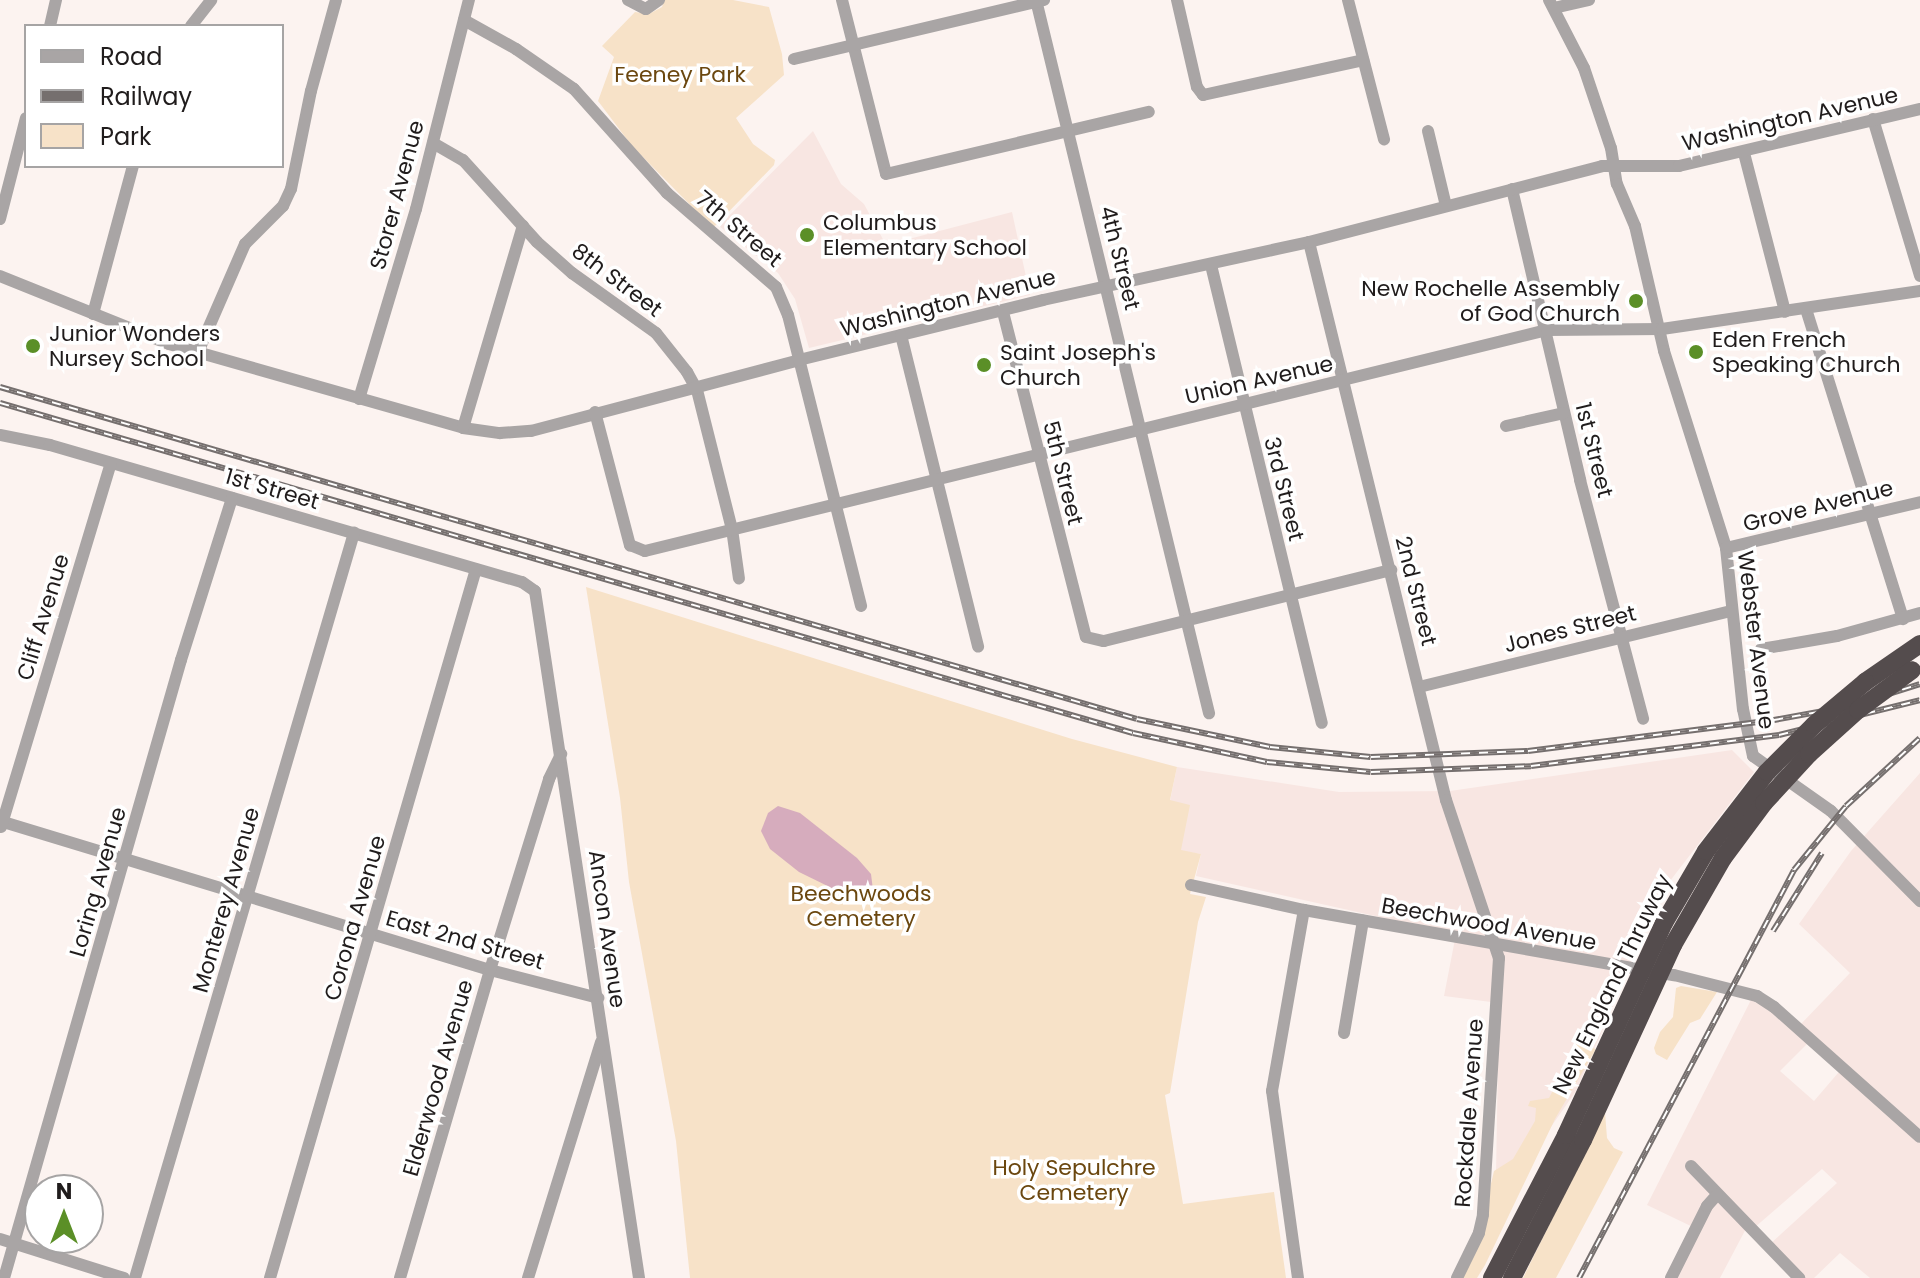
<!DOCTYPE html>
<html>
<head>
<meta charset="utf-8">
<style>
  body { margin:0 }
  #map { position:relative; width:1920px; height:1278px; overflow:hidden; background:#fcf3f0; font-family:Poppins,sans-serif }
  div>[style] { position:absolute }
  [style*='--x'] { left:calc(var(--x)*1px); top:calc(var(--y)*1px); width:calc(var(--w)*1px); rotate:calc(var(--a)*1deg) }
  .built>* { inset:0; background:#f8e6e2 }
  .green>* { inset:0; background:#f7e2c8 }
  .water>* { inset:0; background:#d6acbd }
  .minor>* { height:12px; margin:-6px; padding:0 6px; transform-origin:6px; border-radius:6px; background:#a9a5a5 }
  .highway>* { height:18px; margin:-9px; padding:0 9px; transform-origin:9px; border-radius:9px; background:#544c4d }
  .rail>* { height:6px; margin-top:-3px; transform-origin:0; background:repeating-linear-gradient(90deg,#fff 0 9px,#756f6e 0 18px); box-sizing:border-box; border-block:2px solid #756f6e }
  .highway-bridge>* { height:18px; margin:-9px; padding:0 9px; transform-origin:9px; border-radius:9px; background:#544c4d }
  .dots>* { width:22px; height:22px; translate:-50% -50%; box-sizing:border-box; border:4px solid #fff; border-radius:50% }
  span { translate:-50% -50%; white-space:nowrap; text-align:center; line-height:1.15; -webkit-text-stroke:7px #fff; paint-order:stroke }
  .park-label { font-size:22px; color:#6b470f }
  .street-label { font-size:22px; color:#201c1c }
  .poi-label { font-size:22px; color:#201c1c }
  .left { translate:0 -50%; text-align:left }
  .right { translate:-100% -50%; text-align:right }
  .legend { position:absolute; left:24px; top:24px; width:260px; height:144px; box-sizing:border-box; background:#fff; border:2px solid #a6a4a4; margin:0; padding:10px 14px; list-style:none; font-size:24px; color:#201c1c }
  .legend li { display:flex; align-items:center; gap:16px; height:40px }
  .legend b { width:40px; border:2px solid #a6a4a4 }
  .north { position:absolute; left:24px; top:1174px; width:80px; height:80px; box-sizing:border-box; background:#fff; border:2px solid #a6a4a4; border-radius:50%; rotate:0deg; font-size:22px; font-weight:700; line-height:32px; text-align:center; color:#201c1c }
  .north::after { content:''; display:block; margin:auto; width:28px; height:36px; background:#5b8f27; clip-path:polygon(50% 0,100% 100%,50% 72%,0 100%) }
</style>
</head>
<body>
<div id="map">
  <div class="built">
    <i style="clip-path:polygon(813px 131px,841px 184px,864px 204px,886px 245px,1012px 212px,1030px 295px,809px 348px,795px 299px,778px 273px,719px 226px)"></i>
    <i style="clip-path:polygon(1732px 750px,1754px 772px,1663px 890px,1576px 1091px,1516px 1177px,1496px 1174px,1499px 1003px,1444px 996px,1456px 934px,1196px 876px,1201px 854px,1181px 851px,1170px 801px,1177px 767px,1339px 792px,1450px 791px)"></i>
    <i style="clip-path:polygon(evenodd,1920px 773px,1920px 1278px,1870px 1278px,1840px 1253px,1814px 1278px,1801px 1278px,1770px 1244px,1837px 1183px,1822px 1169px,1754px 1228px,1749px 1223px,1720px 1278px,1671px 1278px,1697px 1229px,1647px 1205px,1754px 994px,1800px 1025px,1850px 973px,1799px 924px,1851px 851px,1920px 773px,1813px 1038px,1844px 1066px,1814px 1101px,1780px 1071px,1813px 1038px)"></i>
  </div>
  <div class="green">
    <i style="clip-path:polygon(664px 0,733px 0,769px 7px,782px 54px,784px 75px,736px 118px,753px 144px,775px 160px,774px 165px,713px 228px,632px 146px,598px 101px,614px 57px,602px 46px,635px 12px,649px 14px,662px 7px)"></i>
    <i style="clip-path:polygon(586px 587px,1072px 739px,1177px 767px,1170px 800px,1190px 805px,1181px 850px,1201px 854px,1190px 894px,1206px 897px,1198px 922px,1170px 1093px,1165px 1095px,1183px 1204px,1274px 1192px,1286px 1278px,690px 1278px,676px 1141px,629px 882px,620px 798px)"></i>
    <i style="clip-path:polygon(1681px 986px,1717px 992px,1700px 1019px,1690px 1023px,1667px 1060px,1656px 1054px,1654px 1048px,1660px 1032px,1673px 1017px,1676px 988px)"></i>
    <i style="clip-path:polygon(1577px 1043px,1596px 1049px,1555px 1119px,1485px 1265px,1477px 1278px,1462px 1278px,1474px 1255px,1494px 1171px,1513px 1159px,1535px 1121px,1536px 1108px,1528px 1106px,1530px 1101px,1549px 1098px)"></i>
    <i style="clip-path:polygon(1605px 1112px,1607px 1138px,1614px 1148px,1623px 1152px,1556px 1278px,1523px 1278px)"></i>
  </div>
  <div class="water">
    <i style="clip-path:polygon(778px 806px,800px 813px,857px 858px,871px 874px,873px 890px,856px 897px,846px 895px,799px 872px,770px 849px,761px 831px,768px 813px)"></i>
  </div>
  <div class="minor">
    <i style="--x:628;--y:0;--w:20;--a:27"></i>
    <i style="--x:646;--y:9;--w:16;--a:-35"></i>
    <i style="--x:842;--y:0;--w:179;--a:75.8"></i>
    <i style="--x:886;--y:174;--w:270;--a:-13.3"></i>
    <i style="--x:1036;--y:0;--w:734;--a:76.36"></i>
    <i style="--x:1177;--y:0;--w:89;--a:77.1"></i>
    <i style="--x:1197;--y:87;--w:10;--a:53"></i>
    <i style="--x:1203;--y:95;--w:164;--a:-12.3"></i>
    <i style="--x:1348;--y:0;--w:144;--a:75.5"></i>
    <i style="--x:1549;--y:0;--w:76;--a:62.8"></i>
    <i style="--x:1584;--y:68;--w:84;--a:71.4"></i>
    <i style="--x:1611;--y:148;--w:36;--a:81"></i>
    <i style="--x:1617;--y:184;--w:46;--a:66.8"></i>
    <i style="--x:1635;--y:226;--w:128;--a:76.9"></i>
    <i style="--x:1664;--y:351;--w:207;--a:72.5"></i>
    <i style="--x:1726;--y:548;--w:162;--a:84"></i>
    <i style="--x:1743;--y:709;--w:48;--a:78"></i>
    <i style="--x:1753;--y:756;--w:95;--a:35.2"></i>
    <i style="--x:1831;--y:811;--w:127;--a:45.3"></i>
    <i style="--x:1554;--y:8;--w:36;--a:-13"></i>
    <i style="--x:464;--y:20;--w:60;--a:29.1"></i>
    <i style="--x:516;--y:49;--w:70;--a:34.6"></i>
    <i style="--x:574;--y:89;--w:140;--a:48.2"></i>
    <i style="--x:667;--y:193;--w:144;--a:40.8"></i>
    <i style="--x:776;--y:287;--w:30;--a:67"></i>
    <i style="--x:788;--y:315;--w:300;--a:75.9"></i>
    <i style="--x:50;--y:26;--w:27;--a:-77"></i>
    <i style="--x:191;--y:26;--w:33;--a:-52"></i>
    <i style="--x:794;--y:59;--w:257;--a:-13.3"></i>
    <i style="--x:1873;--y:119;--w:164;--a:73.3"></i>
    <i style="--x:1428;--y:131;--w:77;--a:76.5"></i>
    <i style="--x:433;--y:143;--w:34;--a:30"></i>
    <i style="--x:463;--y:160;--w:110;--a:47.9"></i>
    <i style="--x:537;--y:242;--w:47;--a:41.5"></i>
    <i style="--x:572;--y:273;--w:103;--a:35.5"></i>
    <i style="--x:656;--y:333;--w:50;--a:51.5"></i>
    <i style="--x:687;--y:372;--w:21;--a:61"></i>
    <i style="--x:697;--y:390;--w:143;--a:75.9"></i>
    <i style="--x:732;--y:529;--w:50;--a:82"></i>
    <i style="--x:1744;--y:153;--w:164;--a:75.5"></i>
    <i style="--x:1512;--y:189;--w:299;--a:76.8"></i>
    <i style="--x:1580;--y:480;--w:247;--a:75.2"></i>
    <i style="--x:0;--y:219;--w:104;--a:-75.6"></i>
    <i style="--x:1309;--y:242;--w:575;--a:76.21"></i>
    <i style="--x:1446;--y:800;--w:167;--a:71.5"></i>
    <i style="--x:1499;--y:958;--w:257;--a:93.6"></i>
    <i style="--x:1483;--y:1215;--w:18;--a:103"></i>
    <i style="--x:1479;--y:1233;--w:50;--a:116.1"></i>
    <i style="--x:1211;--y:265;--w:471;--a:76.4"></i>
    <i style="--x:0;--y:276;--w:182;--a:21.9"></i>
    <i style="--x:169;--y:344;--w:306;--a:15.9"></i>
    <i style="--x:463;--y:428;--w:37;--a:8"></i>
    <i style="--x:500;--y:433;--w:31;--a:-4"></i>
    <i style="--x:531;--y:431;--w:277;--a:-14.8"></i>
    <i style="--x:799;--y:360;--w:251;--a:-13.8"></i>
    <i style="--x:1043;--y:300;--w:272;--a:-12.3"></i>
    <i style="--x:1309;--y:242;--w:303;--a:-14.5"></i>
    <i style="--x:1602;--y:166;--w:77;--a:0"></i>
    <i style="--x:1679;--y:166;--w:248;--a:-13.3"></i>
    <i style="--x:1806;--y:309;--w:325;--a:72.6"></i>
    <i style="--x:1003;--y:312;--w:335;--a:75.7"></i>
    <i style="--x:1086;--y:637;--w:18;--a:13"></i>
    <i style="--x:1104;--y:641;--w:296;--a:-13.9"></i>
    <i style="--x:93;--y:314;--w:153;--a:-74.9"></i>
    <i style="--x:901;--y:335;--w:321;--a:76.1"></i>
    <i style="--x:198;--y:352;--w:118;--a:-66.5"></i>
    <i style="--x:245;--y:244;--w:54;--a:-45"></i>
    <i style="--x:283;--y:206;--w:19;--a:-65"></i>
    <i style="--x:291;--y:189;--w:100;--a:-78.5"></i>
    <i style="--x:311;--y:91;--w:94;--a:-74.6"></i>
    <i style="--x:359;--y:399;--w:198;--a:-73.3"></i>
    <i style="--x:416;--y:209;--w:216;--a:-75.8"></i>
    <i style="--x:595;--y:412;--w:138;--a:75.3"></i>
    <i style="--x:630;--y:545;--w:16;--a:22"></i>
    <i style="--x:645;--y:551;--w:929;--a:-13.77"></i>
    <i style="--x:1547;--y:330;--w:115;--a:-0.5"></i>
    <i style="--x:1662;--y:329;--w:261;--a:-8.4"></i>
    <i style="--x:1506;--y:426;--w:59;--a:-12.6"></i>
    <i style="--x:463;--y:428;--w:211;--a:-73.5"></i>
    <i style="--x:0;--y:435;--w:51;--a:11.3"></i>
    <i style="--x:50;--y:445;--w:491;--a:16.2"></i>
    <i style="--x:522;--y:582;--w:16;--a:35"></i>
    <i style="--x:535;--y:591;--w:695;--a:81.39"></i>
    <i style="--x:1726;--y:548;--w:199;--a:-13.3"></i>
    <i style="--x:1761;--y:649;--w:77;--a:-9.7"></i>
    <i style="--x:1837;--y:636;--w:86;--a:-15.5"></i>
    <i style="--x:1419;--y:687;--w:321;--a:-13.7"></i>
    <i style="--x:0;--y:821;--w:512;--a:16.91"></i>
    <i style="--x:490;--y:970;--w:112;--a:14.5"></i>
    <i style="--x:1;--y:827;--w:380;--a:-73.2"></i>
    <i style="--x:1191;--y:885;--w:116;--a:12.5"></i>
    <i style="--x:1304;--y:910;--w:376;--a:10"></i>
    <i style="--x:1674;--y:975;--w:86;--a:14.2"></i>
    <i style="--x:1757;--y:996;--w:20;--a:33"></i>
    <i style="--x:1774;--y:1007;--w:195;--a:41.7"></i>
    <i style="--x:1344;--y:1033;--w:114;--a:-80.4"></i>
    <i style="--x:1691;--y:1166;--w:156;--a:46"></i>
    <i style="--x:0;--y:1239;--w:130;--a:17.5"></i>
    <i style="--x:4;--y:1278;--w:643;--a:-74.02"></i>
    <i style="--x:181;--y:660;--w:170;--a:-72.5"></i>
    <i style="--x:135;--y:1278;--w:777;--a:-73.62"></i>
    <i style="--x:270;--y:1278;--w:738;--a:-73.8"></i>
    <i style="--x:400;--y:1278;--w:321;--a:-73.7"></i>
    <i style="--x:490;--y:970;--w:200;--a:-72.8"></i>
    <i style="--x:549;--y:779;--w:28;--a:-64"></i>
    <i style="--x:528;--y:1278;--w:247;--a:-72.8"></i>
    <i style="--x:1298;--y:1278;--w:189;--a:-97.9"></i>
    <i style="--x:1272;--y:1091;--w:184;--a:-80"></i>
    <i style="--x:1671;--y:1278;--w:80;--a:-63.4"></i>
    <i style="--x:1707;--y:1206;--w:15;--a:-48"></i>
  </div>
  <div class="highway">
    <i style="--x:1865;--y:682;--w:67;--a:-34.6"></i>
    <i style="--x:1492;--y:1278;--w:161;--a:-62.6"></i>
    <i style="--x:1512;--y:1278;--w:155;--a:-62.8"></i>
  </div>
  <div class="rail">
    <i style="--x:0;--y:387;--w:1184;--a:16.28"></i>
    <i style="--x:1137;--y:719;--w:136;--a:11.9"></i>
    <i style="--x:1270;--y:747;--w:101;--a:5.7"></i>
    <i style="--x:1371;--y:757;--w:157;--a:-2.2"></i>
    <i style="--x:1528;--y:751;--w:248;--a:-7.2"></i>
    <i style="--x:1774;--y:720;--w:78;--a:-10.3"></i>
    <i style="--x:1851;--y:706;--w:72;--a:-17.7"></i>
    <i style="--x:0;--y:403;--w:1180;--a:16.24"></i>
    <i style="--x:1133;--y:733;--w:137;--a:12.2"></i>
    <i style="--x:1267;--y:762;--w:104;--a:5.5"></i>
    <i style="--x:1371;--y:772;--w:160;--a:-2.1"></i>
    <i style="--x:1531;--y:766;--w:250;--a:-7.1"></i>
    <i style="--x:1779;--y:735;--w:145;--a:-13.9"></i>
    <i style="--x:1773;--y:931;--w:92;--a:-57.9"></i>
    <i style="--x:1579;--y:1278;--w:461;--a:-62.2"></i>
    <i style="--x:1794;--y:870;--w:82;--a:-50.9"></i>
    <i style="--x:1846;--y:806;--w:100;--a:-42.6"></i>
  </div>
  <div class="highway-bridge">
    <i style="--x:1566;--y:1135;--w:234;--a:-65.2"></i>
    <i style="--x:1664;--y:923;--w:83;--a:-59.7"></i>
    <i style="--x:1706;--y:851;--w:100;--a:-52.3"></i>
    <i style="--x:1767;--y:772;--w:66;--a:-45"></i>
    <i style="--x:1814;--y:725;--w:67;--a:-40.1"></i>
    <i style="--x:1583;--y:1140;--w:215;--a:-65.2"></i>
    <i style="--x:1673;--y:945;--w:100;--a:-60.1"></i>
    <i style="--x:1723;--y:858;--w:69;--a:-53.3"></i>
    <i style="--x:1764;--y:803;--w:67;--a:-47.4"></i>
    <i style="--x:1809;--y:754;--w:66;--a:-41.9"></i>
    <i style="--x:1858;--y:710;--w:67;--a:-36.5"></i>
  </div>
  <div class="dots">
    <i style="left:807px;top:235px;background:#5b8f27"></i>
    <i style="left:1636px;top:301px;background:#5b8f27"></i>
    <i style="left:33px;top:346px;background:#5b8f27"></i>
    <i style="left:1696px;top:352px;background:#5b8f27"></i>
    <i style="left:984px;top:365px;background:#5b8f27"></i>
  </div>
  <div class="park-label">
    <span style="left:680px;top:75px">Feeney Park</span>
    <span style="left:861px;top:906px">Beechwoods<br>Cemetery</span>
    <span style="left:1074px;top:1180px">Holy Sepulchre<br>Cemetery</span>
  </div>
  <div class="street-label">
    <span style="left:1790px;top:119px;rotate:-13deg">Washington Avenue</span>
    <span style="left:397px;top:195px;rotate:-75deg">Storer Avenue</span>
    <span style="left:739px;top:229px;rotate:40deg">7th Street</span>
    <span style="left:1120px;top:258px;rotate:76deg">4th Street</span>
    <span style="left:617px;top:280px;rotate:37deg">8th Street</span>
    <span style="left:948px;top:303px;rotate:-14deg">Washington Avenue</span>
    <span style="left:1259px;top:380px;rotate:-13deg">Union Avenue</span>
    <span style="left:1594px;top:450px;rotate:76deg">1st Street</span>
    <span style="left:1063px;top:473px;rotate:76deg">5th Street</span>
    <span style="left:272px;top:489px;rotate:16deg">1st Street</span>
    <span style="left:1284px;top:489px;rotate:76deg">3rd Street</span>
    <span style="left:1818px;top:506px;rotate:-14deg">Grove Avenue</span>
    <span style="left:1416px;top:591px;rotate:76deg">2nd Street</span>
    <span style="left:43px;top:617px;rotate:-73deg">Cliff Avenue</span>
    <span style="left:1570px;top:629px;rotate:-14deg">Jones Street</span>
    <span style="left:1756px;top:640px;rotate:83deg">Webster Avenue</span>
    <span style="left:98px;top:882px;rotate:-74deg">Loring Avenue</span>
    <span style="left:226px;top:900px;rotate:-74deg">Monterey Avenue</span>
    <span style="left:355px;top:918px;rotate:-74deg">Corona Avenue</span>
    <span style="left:1489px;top:924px;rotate:10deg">Beechwood Avenue</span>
    <span style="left:607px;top:929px;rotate:82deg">Ancon Avenue</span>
    <span style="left:465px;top:940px;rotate:16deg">East 2nd Street</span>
    <span style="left:1612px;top:984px;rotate:-64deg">New England Thruway</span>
    <span style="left:438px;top:1078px;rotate:-74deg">Elderwood Avenue</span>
    <span style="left:1469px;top:1113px;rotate:-86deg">Rockdale Avenue</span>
  </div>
  <div class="poi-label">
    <span class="left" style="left:823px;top:235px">Columbus<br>Elementary School</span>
    <span class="right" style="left:1620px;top:301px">New Rochelle Assembly<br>of God Church</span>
    <span class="left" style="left:49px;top:346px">Junior Wonders<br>Nursey School</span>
    <span class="left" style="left:1712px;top:352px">Eden French<br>Speaking Church</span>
    <span class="left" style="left:1000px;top:365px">Saint Joseph's<br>Church</span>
  </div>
  <ul class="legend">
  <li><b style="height:10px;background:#a9a5a5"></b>Road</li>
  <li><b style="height:10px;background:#756f6e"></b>Railway</li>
  <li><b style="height:22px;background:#f7e2c8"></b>Park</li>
  </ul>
  <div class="north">N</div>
</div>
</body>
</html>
